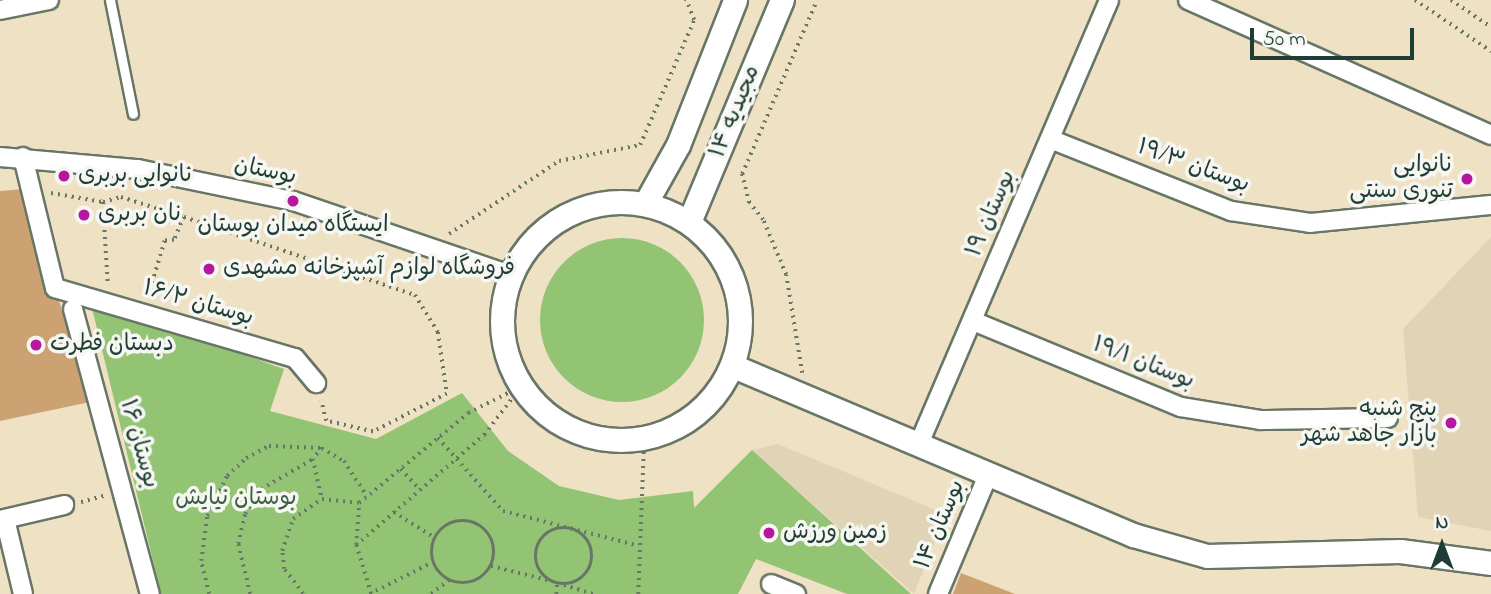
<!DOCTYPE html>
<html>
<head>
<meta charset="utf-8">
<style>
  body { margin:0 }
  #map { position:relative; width:1491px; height:594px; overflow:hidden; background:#efe1c4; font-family:"Indie Flower","Playpen Sans Arabic",sans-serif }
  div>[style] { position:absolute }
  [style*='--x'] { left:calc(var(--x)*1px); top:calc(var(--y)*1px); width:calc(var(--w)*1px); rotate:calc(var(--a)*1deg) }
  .built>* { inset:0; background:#e1d3b5 }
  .green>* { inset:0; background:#93c474 }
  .round { border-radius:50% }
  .building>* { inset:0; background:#cca273 }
  .path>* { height:3.5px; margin-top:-1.75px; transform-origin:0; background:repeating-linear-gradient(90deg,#687666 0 2px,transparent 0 7px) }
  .path>.ring { margin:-1.75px; padding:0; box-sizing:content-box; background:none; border:3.5px solid #687666; border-radius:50% }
  .roads { filter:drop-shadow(2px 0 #687666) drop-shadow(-2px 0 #687666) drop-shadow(0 2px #687666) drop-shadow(0 -2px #687666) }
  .service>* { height:9px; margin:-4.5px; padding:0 4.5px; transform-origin:4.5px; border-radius:4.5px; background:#fff }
  .minor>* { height:18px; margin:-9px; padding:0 9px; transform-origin:9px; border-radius:9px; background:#fff }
  .tertiary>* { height:23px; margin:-11.5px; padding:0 11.5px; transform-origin:11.5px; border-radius:11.5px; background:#fff }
  .tertiary>.ring { margin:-11.5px; padding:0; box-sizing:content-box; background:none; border:23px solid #fff; border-radius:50% }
  .dots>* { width:19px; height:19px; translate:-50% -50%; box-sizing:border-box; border:4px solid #f6f6f2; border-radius:50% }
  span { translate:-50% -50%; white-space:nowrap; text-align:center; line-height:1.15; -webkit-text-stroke:7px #f6f6f2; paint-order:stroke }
  .street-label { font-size:23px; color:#1f3d34 }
  .poi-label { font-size:23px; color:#1f3d34 }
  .right { translate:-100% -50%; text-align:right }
  .left { translate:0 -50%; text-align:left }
  .park-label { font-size:23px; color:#3c5f44 }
  .north { position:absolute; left:1407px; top:510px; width:70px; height:70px; -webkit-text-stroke:5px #f6f6f2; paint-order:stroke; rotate:0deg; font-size:19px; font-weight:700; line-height:28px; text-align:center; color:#1f3d34 }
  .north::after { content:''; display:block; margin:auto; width:24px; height:32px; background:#1f3d34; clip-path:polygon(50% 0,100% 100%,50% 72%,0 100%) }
  .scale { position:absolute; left:1250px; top:28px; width:164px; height:32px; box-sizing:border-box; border:4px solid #1f3d34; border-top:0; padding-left:9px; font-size:21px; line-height:24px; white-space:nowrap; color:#1f3d34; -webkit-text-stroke:5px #f6f6f2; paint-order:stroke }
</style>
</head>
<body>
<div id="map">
  <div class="built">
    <i style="clip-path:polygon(1491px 237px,1491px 531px,1418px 517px,1403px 329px)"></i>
    <i style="clip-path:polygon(778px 444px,938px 511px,943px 521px,914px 594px,752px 450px)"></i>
  </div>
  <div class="green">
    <i class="round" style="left:540px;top:238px;width:164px;height:164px"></i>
    <i style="clip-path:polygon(90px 300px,284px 369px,270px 411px,376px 439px,462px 393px,508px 451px,559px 486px,619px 500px,693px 491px,694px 508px,752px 450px,911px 594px,847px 594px,756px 559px,738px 594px,161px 594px)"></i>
  </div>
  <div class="building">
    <i style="clip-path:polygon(25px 189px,90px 402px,0 421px,0 191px)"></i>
    <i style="clip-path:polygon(961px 573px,1015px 594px,953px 594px)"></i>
  </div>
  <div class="path">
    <i style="--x:1415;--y:0;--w:92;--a:33.9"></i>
    <i style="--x:1451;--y:0;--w:48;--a:34"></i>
    <i style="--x:51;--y:193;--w:53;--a:9.8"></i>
    <i style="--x:103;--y:202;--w:82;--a:86.5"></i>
    <i style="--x:103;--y:202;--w:19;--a:-16"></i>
    <i style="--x:121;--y:197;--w:66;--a:17.6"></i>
    <i style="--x:184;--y:217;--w:25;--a:113"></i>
    <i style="--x:174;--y:240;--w:9;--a:174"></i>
    <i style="--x:165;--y:241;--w:59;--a:106.9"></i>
    <i style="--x:184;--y:217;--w:244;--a:18.7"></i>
    <i style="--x:415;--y:295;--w:44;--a:58.1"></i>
    <i style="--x:438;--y:332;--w:63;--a:81.7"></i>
    <i style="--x:447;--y:394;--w:83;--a:152.8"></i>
    <i style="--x:373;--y:432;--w:48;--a:-166.8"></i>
    <i style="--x:326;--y:421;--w:21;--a:-104"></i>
    <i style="--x:449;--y:234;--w:132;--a:-33.6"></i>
    <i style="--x:559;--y:161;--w:83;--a:-11.2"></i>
    <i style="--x:640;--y:145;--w:136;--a:-66.6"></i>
    <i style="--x:694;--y:20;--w:22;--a:-112"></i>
    <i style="--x:802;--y:373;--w:99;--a:-99.3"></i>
    <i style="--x:786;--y:275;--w:60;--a:-112.7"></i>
    <i style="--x:763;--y:220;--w:22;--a:-129"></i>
    <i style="--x:749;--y:203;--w:30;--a:-104"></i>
    <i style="--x:742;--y:174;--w:189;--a:-66.7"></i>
    <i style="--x:438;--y:438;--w:98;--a:48.3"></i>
    <i style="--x:503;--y:511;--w:140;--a:14.4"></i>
    <i style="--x:322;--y:448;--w:14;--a:129"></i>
    <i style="--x:313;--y:459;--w:41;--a:77.3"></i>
    <i style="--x:401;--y:469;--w:28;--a:48"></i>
    <i style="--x:81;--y:502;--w:24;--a:-15"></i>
    <i style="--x:394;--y:512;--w:49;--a:32.4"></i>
    <i class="ring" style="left:432px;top:521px;width:58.5px;height:58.5px"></i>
    <i class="ring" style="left:536px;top:528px;width:52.5px;height:52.5px"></i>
    <i style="--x:356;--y:545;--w:169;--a:-40.7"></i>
    <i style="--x:484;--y:435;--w:58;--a:-52.7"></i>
    <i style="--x:434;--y:562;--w:71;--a:153.1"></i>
    <i style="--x:371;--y:594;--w:51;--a:-107"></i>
    <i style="--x:356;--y:545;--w:42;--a:-85.9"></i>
    <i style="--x:359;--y:503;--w:141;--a:-39.5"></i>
    <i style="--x:468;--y:413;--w:58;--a:-26.6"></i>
    <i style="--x:491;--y:566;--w:58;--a:14"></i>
    <i style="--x:564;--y:585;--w:31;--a:17"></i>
    <i style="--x:209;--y:594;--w:34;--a:-104"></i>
    <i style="--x:201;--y:561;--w:45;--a:-82.4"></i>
    <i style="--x:207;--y:516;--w:45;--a:-63.4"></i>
    <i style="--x:227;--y:476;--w:26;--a:-43"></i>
    <i style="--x:246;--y:458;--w:26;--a:-28"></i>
    <i style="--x:269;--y:446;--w:53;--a:2.2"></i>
    <i style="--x:322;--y:448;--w:26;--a:31"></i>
    <i style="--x:344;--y:461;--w:42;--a:56.7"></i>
    <i style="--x:250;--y:594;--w:51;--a:-103.5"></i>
    <i style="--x:238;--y:544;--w:31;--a:-77"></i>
    <i style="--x:245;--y:514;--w:30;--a:-57"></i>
    <i style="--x:261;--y:489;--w:60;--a:-30"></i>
    <i style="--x:303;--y:594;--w:31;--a:-127"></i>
    <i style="--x:284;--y:569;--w:18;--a:-96"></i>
    <i style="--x:282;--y:551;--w:34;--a:-71"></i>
    <i style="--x:293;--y:519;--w:35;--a:-35"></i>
    <i style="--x:322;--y:499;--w:37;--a:6"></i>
    <i style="--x:431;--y:594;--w:23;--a:-38"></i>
    <i style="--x:556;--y:594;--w:11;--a:-85"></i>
    <i style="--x:638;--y:594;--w:155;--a:-87.8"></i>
  </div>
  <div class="roads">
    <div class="service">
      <i style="--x:110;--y:0;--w:116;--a:78.6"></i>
    </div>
    <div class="minor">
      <i style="--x:1188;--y:0;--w:332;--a:24"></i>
      <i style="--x:0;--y:10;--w:50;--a:-11.5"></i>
      <i style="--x:1050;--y:139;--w:195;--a:21.7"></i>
      <i style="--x:1231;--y:211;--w:80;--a:8.6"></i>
      <i style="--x:1310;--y:223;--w:182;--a:-5.7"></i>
      <i style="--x:0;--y:157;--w:139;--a:5"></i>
      <i style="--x:138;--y:169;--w:158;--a:11.7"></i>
      <i style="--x:293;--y:201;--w:229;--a:18.8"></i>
      <i style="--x:23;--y:157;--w:135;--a:76.3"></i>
      <i style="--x:55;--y:288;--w:250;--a:16.3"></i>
      <i style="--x:295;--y:358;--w:33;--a:50"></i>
      <i style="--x:73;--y:309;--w:295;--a:74.9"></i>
      <i style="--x:973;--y:321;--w:225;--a:22.5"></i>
      <i style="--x:1181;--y:407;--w:80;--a:9.3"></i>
      <i style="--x:1260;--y:420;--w:128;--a:-0.9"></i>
      <i style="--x:918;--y:446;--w:485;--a:-66.8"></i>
      <i style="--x:5;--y:519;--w:77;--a:76.5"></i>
      <i style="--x:0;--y:520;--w:66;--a:-13.2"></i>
      <i style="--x:771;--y:584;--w:27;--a:22"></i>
      <i style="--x:938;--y:594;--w:129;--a:-67.2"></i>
    </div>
    <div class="tertiary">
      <i class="ring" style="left:502px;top:202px;width:215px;height:215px"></i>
      <i style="--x:645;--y:204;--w:68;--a:-60.8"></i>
      <i style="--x:678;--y:145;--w:156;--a:-68.5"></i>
      <i style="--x:689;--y:222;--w:241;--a:-67.3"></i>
      <i style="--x:733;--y:366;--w:434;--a:22.9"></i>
      <i style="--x:1133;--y:535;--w:77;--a:15.8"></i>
      <i style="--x:1207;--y:556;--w:193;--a:-1.5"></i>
      <i style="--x:1400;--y:551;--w:92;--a:7.5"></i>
    </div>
  </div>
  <div class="dots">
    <i style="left:64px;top:176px;background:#b5179e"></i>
    <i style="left:1467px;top:179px;background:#b5179e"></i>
    <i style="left:293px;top:201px;background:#b5179e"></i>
    <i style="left:84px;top:215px;background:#b5179e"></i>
    <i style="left:209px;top:269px;background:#b5179e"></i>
    <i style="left:36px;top:345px;background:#b5179e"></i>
    <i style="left:1451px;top:423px;background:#b5179e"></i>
    <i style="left:769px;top:533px;background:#b5179e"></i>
  </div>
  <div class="street-label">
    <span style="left:736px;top:112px;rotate:-68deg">مجیدیه ۱۴</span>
    <span style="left:1193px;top:167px;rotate:20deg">بوستان ۱۹/۳</span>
    <span style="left:265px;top:172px;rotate:12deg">بوستان</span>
    <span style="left:992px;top:214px;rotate:-67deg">بوستان ۱۹</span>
    <span style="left:198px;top:304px;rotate:16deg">بوستان ۱۶/۲</span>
    <span style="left:1143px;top:364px;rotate:21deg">بوستان ۱۹/۱</span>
    <span style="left:138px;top:444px;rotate:74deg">بوستان ۱۶</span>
    <span style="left:941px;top:525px;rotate:-67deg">بوستان ۱۴</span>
  </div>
  <div class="poi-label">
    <span class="right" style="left:1453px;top:179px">نانوایی<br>تنوری سنتی</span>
    <span class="left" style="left:78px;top:176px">نانوایی بربری</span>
    <span class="left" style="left:98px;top:215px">نان بربری</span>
    <span style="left:293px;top:226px">ایستگاه میدان بوستان</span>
    <span class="left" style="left:223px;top:269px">فروشگاه لوازم آشپزخانه مشهدی</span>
    <span class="left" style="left:50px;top:345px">دبستان فطرت</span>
    <span class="right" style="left:1437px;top:423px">پنج شنبه<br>بازار جاهد شهر</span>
    <span class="left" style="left:783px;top:533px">زمین ورزش</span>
  </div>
  <div class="park-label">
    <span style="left:236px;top:499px">بوستان نیایش</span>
  </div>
  <div class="north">N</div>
  <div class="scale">50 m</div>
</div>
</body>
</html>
